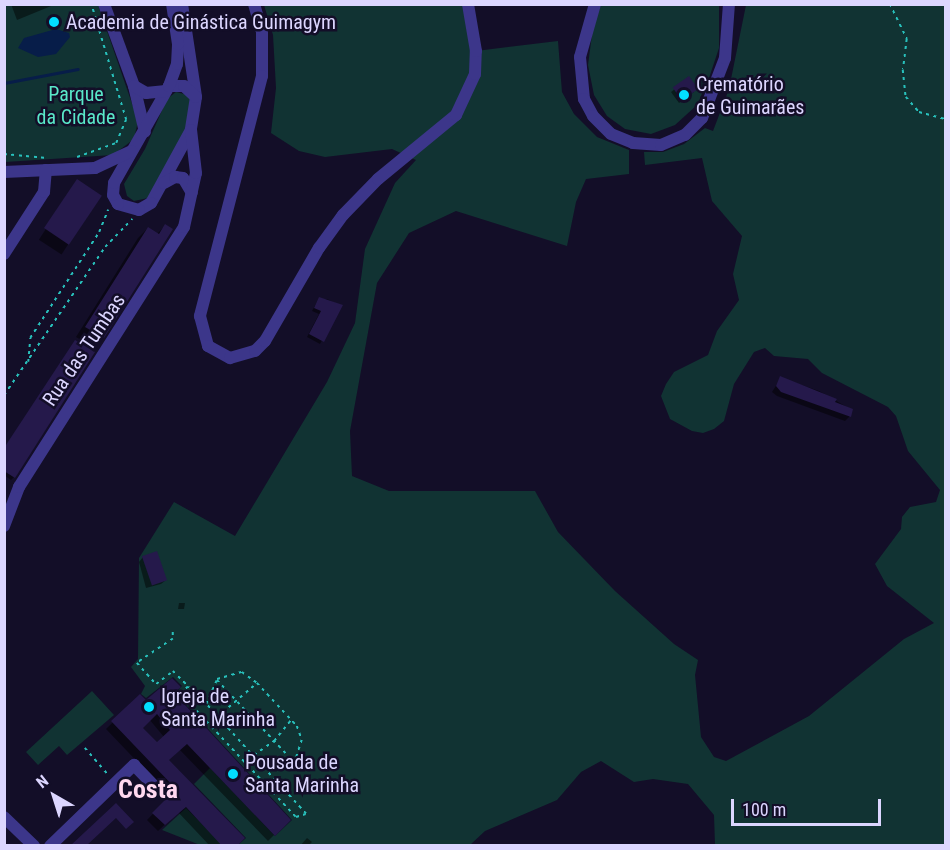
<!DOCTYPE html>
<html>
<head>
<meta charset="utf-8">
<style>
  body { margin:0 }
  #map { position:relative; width:950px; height:850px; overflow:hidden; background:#130e28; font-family:"Roboto Condensed",sans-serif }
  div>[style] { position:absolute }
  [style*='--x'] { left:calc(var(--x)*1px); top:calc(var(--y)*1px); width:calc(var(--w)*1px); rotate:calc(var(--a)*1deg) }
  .green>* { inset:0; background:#133 }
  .water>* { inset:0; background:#071d49 }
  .shadow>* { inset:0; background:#0007; transform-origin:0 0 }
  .stream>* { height:3px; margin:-1.5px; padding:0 1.5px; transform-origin:1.5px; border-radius:1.5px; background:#071d49 }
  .building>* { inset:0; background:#25194b; transform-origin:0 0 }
  .path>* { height:1.5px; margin-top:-0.75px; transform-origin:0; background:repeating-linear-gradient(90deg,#28c1bc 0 3px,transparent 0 7.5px) }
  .minor>* { height:12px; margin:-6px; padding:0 6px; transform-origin:6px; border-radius:6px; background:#3c368a }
  .dots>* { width:16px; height:16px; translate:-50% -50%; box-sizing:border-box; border:3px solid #130e28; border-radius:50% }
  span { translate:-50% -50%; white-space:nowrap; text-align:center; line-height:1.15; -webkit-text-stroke:5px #130e28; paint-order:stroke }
  .poi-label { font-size:20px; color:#dcd6ff }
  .left { translate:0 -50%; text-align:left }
  .park-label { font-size:20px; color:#59e7c8 }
  .street-label { font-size:20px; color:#dcd6ff }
  .district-label { font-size:26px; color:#ffd8ef; font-weight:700 }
  .frame { position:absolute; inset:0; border:6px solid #dcd6ff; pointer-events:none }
  .north { position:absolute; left:24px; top:766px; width:60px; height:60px; -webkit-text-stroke:4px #130e28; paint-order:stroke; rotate:321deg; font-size:16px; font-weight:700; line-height:24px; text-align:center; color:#dcd6ff }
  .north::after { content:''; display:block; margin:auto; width:21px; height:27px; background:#dcd6ff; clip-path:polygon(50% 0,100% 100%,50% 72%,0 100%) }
  .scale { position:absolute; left:731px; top:799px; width:150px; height:27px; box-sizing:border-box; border:3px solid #dcd6ff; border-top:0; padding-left:8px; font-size:18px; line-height:21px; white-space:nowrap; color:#dcd6ff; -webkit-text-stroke:4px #130e28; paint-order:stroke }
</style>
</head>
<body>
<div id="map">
  <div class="green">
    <i style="clip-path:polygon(5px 5px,98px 5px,138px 121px,134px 139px,113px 155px,5px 162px)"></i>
    <i style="clip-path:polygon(264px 5px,465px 5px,476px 51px,558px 41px,562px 92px,574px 114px,597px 137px,629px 150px,629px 174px,586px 179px,576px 202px,567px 246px,456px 211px,409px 233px,377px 283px,350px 431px,352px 476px,389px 491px,535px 491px,558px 532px,615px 591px,674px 644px,698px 660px,695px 675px,701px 737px,714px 757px,726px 761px,809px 716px,904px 639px,934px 623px,887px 586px,875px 564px,901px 529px,902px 517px,910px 507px,936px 502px,940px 490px,908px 451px,896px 416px,888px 407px,822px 373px,808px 359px,774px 356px,765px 348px,754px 352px,734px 384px,724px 421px,714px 429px,703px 433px,692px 431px,670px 419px,661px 396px,666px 384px,674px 372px,708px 355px,717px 331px,739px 300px,733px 274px,742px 236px,712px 201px,702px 158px,645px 165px,644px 152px,663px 152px,684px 144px,705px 128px,713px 131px,729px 89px,746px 5px,945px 5px,945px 845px,715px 845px,714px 815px,688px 784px,653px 779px,634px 782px,601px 761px,581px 772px,557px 800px,485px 831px,470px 845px,238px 845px,246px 838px,194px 784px,210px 768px,275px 836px,292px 820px,175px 693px,182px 686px,173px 677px,146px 698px,141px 694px,145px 686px,131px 667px,138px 659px,139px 558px,174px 502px,235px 536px,327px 382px,355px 323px,365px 249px,395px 183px,416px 160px,392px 149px,325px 157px,299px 151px,271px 133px,276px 88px,273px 35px)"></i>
    <i style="clip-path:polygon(601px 5px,719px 5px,719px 48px,709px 78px,697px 105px,675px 125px,651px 134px,625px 129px,607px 116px,594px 95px,588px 65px,593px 27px)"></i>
    <i style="clip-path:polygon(176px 92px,188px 95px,193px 107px,182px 138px,148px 198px,134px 201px,127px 196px,124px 184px,145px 149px,167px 99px)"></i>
    <i style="clip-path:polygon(92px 691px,114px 715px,67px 755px,59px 746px,38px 765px,26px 752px)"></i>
    <i style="clip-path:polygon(186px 808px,223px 845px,200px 845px,162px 830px)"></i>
  </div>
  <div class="water">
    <i style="clip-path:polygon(56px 29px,69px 33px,70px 37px,56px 54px,38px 57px,18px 48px,24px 38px)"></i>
  </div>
  <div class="shadow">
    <i style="clip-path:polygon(11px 4px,56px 4px,17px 20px)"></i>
    <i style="clip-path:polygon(689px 78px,694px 92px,679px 103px,671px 92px)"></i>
    <i style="left:77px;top:181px;width:27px;height:70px;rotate:33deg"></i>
    <i style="clip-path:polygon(165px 226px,171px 229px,102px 337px,93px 347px,76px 337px,138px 238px,148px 228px,157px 234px)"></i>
    <i style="clip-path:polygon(327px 299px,341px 306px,320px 344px,307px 337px,319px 314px,312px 311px,317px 302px)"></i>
    <i style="clip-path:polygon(93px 353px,14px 477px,11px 480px,4px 475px,4px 449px)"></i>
    <i style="clip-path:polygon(781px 378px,819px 391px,852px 410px,849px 417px,845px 421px,777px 396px,772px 392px)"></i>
    <i style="clip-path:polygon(143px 557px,166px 580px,161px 584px,146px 588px,139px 562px)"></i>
    <i style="clip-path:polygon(185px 603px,184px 609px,178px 609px,179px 603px)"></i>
    <i style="clip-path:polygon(evenodd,172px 693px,289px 820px,268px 841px,179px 749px,167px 760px,235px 846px,210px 846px,178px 812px,158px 831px,147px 820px,170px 796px,106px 729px,140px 696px,146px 702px,172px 693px,149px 719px,164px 737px,157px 744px,141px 728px,149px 719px)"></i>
    <i style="clip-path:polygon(307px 838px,312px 842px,308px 846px,300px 846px)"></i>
  </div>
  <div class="stream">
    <i style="--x:4;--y:83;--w:75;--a:-10.7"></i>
  </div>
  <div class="building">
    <i style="left:689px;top:76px;width:16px;height:20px;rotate:55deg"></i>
    <i style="left:77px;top:179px;width:30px;height:59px;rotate:34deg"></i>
    <i style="clip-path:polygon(165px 224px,173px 229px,104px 338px,85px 327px,148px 227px,159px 234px)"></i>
    <i style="clip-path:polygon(319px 297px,343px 305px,324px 342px,309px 334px,321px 311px,314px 308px)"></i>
    <i style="clip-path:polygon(75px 340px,95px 352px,15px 478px,4px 471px,4px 448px)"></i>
    <i style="clip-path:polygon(780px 376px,837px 399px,835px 402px,853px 409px,851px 417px,781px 392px,776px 386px)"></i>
    <i style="left:157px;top:551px;width:31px;height:16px;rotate:71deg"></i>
    <i style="clip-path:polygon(evenodd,172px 678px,181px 687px,174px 693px,291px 820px,275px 836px,187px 744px,169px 760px,245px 838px,237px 846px,222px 846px,186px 807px,165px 825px,152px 813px,176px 789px,111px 721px,140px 694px,146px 700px,172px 678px,157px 714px,170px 730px,157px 742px,143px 728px,157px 714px)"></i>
    <i style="clip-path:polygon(116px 803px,134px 822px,126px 829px,116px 818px,86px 846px,70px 846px)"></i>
  </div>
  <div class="path">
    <i style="--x:890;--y:4;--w:39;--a:64"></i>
    <i style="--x:907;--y:39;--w:31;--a:97"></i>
    <i style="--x:903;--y:70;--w:27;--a:84"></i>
    <i style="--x:906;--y:97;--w:20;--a:49"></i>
    <i style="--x:919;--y:112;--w:28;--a:15"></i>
    <i style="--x:4;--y:154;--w:43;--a:5.3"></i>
    <i style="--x:77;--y:157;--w:41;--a:-19.7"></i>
    <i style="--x:116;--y:143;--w:25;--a:-67"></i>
    <i style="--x:126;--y:120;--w:121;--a:-106.8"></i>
    <i style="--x:28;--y:362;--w:24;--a:-85"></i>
    <i style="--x:30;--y:338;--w:126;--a:-56.9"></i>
    <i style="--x:99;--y:232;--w:24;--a:-68"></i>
    <i style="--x:4;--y:395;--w:179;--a:-55.7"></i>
    <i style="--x:105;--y:247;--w:39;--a:-46"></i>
    <i style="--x:173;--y:632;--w:7;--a:90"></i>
    <i style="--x:173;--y:639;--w:43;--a:146.3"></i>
    <i style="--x:137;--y:663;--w:28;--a:48"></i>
    <i style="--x:156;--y:684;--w:21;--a:-37"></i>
    <i style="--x:173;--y:671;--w:21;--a:45"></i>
    <i style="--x:242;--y:672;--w:19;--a:36"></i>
    <i style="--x:257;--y:683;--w:59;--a:47.1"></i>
    <i style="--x:297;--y:726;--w:15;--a:70"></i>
    <i style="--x:302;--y:740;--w:20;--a:108"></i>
    <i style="--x:296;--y:759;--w:14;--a:146"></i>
    <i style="--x:284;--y:767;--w:24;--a:-173"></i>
    <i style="--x:260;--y:764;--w:81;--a:-132"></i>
    <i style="--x:206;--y:704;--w:27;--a:-66"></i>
    <i style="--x:217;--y:679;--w:26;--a:-16"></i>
    <i style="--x:217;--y:680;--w:110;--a:46.8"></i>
    <i style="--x:205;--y:704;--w:24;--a:-135"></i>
    <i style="--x:188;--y:687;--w:10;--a:135"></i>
    <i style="--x:181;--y:694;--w:168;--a:46.9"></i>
    <i style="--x:296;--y:817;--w:10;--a:-17"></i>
    <i style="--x:306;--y:814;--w:67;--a:-132.6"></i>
    <i style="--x:217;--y:717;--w:52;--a:-40.4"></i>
    <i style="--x:85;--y:748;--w:35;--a:49"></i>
    <i style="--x:254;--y:755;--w:24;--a:-35"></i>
    <i style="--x:274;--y:741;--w:27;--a:-51"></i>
  </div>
  <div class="minor">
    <i style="--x:104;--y:4;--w:87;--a:69.9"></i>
    <i style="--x:134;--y:86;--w:47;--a:76.6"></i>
    <i style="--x:182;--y:4;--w:94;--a:81.4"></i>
    <i style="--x:196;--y:97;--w:33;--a:99"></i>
    <i style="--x:191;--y:130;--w:83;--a:118.7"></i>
    <i style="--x:151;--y:203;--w:14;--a:150"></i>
    <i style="--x:139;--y:210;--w:22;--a:-164"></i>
    <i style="--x:118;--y:204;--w:10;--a:-119"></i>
    <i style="--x:113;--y:195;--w:12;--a:-85"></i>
    <i style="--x:114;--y:183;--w:112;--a:-60.4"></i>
    <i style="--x:169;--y:86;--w:15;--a:0"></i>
    <i style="--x:184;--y:86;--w:16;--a:43"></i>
    <i style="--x:254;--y:4;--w:29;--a:74"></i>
    <i style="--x:262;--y:32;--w:44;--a:90"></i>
    <i style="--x:262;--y:76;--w:248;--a:104.5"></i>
    <i style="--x:200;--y:316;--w:31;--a:75"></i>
    <i style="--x:208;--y:346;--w:25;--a:29"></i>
    <i style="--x:230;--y:358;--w:26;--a:-16"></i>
    <i style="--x:255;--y:351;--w:14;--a:-45"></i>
    <i style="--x:265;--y:341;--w:108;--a:-59.9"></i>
    <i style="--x:319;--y:248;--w:41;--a:-54"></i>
    <i style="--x:343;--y:215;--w:50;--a:-45.8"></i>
    <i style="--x:378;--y:179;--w:101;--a:-39.4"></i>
    <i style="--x:456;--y:115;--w:45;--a:-65.1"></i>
    <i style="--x:475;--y:74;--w:23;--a:-88"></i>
    <i style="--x:476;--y:51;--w:48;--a:-99.7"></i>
    <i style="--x:595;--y:4;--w:55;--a:105.8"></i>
    <i style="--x:580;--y:57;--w:42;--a:84.6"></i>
    <i style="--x:584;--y:99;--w:19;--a:62"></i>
    <i style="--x:593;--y:116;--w:25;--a:45"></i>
    <i style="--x:611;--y:134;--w:24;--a:22"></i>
    <i style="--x:633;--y:143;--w:28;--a:4"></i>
    <i style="--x:661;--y:145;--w:26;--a:-23"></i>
    <i style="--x:685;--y:135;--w:24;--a:-45"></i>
    <i style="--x:702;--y:118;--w:64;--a:-69"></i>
    <i style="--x:725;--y:58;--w:54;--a:-85.8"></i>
    <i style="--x:134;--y:86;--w:14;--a:30"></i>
    <i style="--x:146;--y:93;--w:20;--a:-6"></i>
    <i style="--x:169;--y:86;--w:23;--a:-70"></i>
    <i style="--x:177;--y:64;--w:20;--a:-87"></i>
    <i style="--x:178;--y:44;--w:40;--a:-98.5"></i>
    <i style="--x:4;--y:172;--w:91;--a:-2.5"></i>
    <i style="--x:95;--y:168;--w:40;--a:-25"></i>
    <i style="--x:164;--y:183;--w:13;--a:-29"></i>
    <i style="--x:175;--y:177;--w:8;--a:7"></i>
    <i style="--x:183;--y:178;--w:17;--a:59"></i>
    <i style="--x:4;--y:254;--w:74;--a:-57.2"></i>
    <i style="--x:44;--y:192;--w:22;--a:-85"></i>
    <i style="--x:4;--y:526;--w:42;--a:-69"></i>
    <i style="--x:19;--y:487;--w:308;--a:-57.6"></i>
    <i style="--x:184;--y:227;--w:55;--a:-77.5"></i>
    <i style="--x:196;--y:173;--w:43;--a:-96.6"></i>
    <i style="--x:4;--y:817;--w:42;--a:44"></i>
    <i style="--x:50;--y:846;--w:117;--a:-44"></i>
    <i style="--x:134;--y:765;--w:36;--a:46"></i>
  </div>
  <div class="dots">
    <i style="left:54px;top:22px;background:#02deff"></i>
    <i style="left:684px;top:95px;background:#02deff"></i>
    <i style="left:149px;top:707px;background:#02deff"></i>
    <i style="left:233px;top:774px;background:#02deff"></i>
  </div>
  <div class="poi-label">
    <span class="left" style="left:66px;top:22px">Academia de Ginástica Guimagym</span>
    <span class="left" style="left:696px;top:96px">Crematório<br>de Guimarães</span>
    <span class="left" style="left:161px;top:708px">Igreja de<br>Santa Marinha</span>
    <span class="left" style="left:245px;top:774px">Pousada de<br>Santa Marinha</span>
  </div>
  <div class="park-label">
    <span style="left:76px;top:106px">Parque<br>da Cidade</span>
  </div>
  <div class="street-label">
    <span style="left:84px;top:350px;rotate:-56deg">Rua das Tumbas</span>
  </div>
  <div class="district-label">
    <span style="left:148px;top:790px">Costa</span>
  </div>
  <div class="frame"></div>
  <div class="north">N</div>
  <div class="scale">100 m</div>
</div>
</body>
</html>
